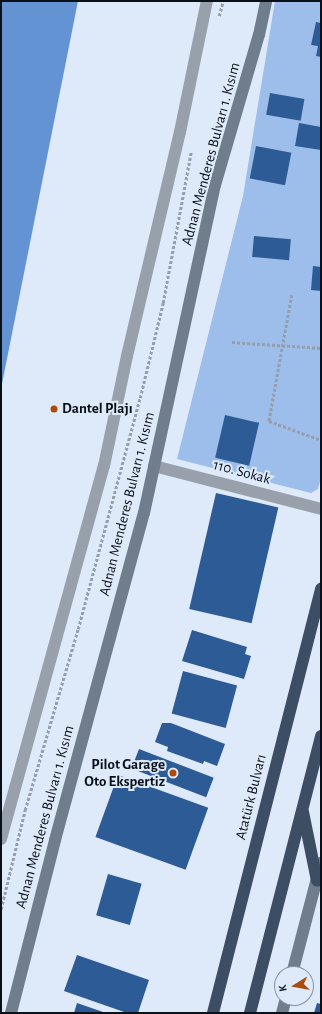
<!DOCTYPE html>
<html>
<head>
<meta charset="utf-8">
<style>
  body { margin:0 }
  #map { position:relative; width:322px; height:1014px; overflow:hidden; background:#deeafa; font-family:"Alegreya Sans",sans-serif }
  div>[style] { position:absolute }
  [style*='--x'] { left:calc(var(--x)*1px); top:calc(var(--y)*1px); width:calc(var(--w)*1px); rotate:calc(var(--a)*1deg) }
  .green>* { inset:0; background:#9dbeeb }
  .water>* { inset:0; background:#6393d3 }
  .building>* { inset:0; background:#2d5b96; transform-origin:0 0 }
  .path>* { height:2.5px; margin-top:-1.25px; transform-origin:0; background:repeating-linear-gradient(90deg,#949eac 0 3px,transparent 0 5px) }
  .street>* { height:12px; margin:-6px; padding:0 6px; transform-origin:6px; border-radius:6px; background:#97a0ab }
  .secondary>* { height:12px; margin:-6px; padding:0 6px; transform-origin:6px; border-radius:6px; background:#707d8d }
  .highway>* { height:12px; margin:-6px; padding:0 6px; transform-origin:6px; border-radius:6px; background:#3d4e64 }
  .dots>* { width:11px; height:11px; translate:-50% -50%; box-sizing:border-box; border:2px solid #deeafa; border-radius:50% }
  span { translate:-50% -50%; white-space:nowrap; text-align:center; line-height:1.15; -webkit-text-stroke:4px #deeafa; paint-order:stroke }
  .street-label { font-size:15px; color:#091019 }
  .poi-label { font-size:15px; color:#091019; font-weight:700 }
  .left { translate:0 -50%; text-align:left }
  .right { translate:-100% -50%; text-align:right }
  .frame { position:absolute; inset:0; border:2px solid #091019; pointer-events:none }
  .north { position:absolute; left:274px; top:966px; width:40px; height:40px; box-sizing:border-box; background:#deeafa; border:1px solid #8993a0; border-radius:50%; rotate:259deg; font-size:11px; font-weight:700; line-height:16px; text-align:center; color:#091019 }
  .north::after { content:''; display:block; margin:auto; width:14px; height:18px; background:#ad4b0d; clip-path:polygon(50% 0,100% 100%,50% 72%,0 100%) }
</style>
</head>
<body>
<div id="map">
  <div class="green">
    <i style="clip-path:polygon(275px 1px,321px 1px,321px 478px,318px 489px,311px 493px,177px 459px,243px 196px)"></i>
  </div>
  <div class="water">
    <i style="clip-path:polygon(1px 1px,78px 1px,1px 389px)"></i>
  </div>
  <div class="building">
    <i style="clip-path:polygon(316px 22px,321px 23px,321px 57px,316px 56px,318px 46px,311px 45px)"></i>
    <i style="left:270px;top:93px;width:35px;height:22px;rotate:10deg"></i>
    <i style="clip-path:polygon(299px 123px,321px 127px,321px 150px,295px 146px)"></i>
    <i style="left:256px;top:146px;width:36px;height:33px;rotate:11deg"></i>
    <i style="left:254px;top:236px;width:37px;height:21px;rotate:5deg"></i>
    <i style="clip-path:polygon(313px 266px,321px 267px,321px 291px,311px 290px)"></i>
    <i style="left:225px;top:415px;width:35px;height:44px;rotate:13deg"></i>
    <i style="left:216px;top:493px;width:64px;height:119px;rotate:13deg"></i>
    <i style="clip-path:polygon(192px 630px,247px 647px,245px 654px,251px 656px,244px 679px,182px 661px)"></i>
    <i style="left:183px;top:671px;width:56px;height:44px;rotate:15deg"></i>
    <i style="clip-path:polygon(162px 723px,171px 723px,225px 744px,217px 766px,204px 761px,203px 764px,167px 751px,168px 747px,155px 742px)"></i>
    <i style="left:139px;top:749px;width:80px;height:21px;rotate:21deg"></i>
    <i style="left:118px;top:775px;width:96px;height:66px;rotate:20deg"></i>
    <i style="left:108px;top:874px;width:35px;height:43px;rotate:16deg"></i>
    <i style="clip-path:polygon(77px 955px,149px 980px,138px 1013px,127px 1013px,64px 991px)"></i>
    <i style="clip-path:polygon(77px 1003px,106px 1013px,74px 1013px)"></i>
    <i style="clip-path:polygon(317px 1003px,321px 1004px,321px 1013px,314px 1013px)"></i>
  </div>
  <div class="path">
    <i style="--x:219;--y:16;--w:16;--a:-75"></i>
    <i style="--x:292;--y:295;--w:128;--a:100.3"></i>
    <i style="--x:269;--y:421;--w:55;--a:20.1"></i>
    <i style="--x:232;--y:342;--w:89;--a:3.9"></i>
    <i style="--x:1;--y:909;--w:102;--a:-76.4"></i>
    <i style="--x:25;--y:810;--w:189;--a:-73.7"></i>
    <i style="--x:78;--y:629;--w:239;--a:-75"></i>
    <i style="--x:140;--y:398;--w:98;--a:-76.4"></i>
    <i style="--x:163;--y:303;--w:154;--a:-79.5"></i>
  </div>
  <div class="street">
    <i style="--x:154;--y:466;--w:172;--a:14.4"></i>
    <i style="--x:1;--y:839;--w:387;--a:-74.6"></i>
    <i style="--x:104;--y:466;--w:112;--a:-78.2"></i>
    <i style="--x:127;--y:356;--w:230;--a:-76.7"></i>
    <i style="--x:180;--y:132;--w:134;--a:-78.4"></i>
  </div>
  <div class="secondary">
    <i style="--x:292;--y:974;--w:115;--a:-75.4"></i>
    <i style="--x:11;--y:1013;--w:179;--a:-75.7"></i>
    <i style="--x:55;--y:840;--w:339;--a:-74.8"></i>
    <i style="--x:144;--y:513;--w:336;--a:-77.8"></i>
    <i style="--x:215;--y:185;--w:156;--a:-73.7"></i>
    <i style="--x:259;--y:35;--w:35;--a:-78"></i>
    <i style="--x:282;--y:1013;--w:16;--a:-75"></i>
  </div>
  <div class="highway">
    <i style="--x:303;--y:812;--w:70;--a:78.5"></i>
    <i style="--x:213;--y:1013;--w:438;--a:-75.7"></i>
    <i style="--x:250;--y:1013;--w:286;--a:-75.6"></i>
  </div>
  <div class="dots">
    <i style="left:54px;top:409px;background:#ad4b0d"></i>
    <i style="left:173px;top:773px;background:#ad4b0d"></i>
  </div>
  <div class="street-label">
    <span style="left:211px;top:154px;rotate:-75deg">Adnan Menderes Bulvarı 1. Kısım</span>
    <span style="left:242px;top:472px;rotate:15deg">110. Sokak</span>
    <span style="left:127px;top:504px;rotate:-76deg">Adnan Menderes Bulvarı 1. Kısım</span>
    <span style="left:251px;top:797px;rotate:-76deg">Atatürk Bulvarı</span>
    <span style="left:45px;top:817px;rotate:-75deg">Adnan Menderes Bulvarı 1. Kısım</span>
  </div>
  <div class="poi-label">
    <span class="left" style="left:62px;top:409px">Dantel Plajı</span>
    <span class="right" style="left:165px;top:773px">Pilot Garage<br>Oto Ekspertiz</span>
  </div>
  <div class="frame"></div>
  <div class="north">K</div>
</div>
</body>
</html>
